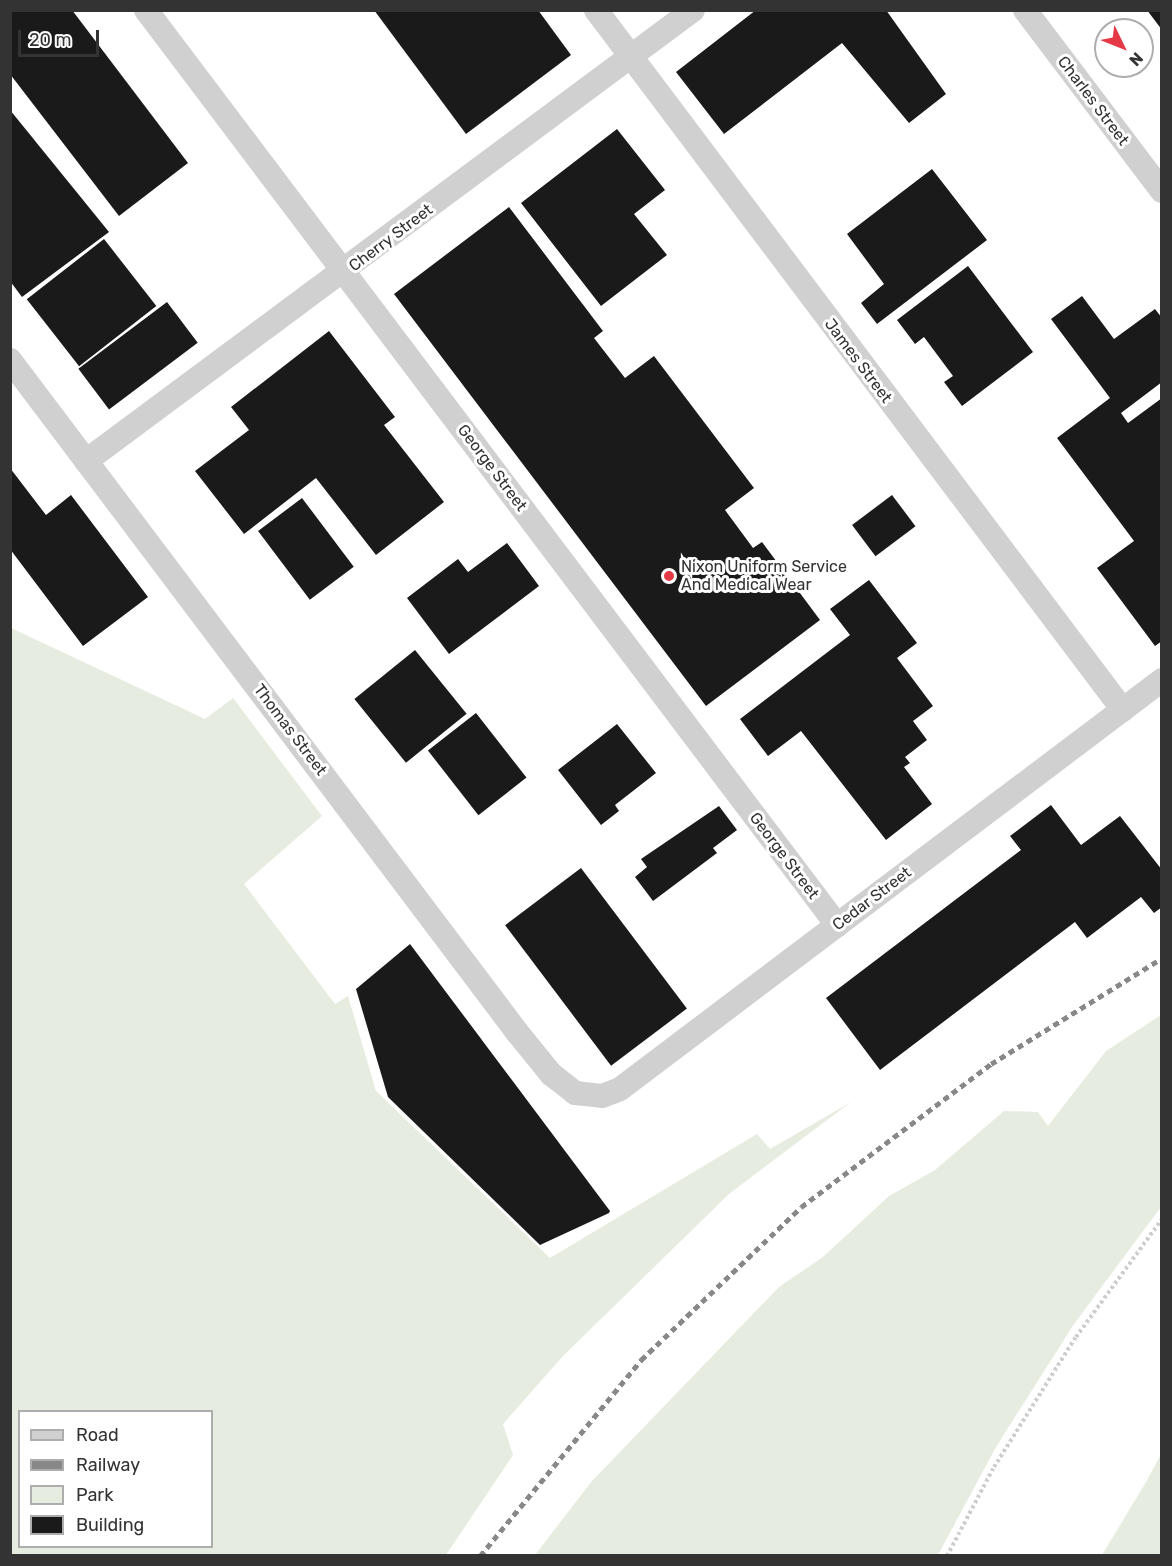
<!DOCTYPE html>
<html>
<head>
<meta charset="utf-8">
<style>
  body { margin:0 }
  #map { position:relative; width:1172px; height:1566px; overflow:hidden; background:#fff; font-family:Rubik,sans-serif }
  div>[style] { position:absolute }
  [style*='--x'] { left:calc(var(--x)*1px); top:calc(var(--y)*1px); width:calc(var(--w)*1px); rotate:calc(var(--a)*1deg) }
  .green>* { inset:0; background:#e6ecdf }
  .building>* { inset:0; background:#1a1a1a; transform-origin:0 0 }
  .path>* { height:4px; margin-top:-2px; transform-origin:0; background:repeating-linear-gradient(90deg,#cdcdcd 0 3px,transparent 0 6px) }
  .minor>* { height:24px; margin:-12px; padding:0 12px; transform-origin:12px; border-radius:12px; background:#d0d0d0 }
  .rail>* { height:4.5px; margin-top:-2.25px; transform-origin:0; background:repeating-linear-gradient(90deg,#888 0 6px,transparent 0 10.5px) }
  .dots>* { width:16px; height:16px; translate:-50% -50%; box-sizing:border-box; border:3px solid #fff; border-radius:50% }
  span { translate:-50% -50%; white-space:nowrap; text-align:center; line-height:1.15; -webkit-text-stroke:6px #fff; paint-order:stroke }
  .street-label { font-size:16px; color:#333 }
  .poi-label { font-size:16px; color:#333 }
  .left { translate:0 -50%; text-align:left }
  .frame { position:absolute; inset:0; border:12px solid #333; pointer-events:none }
  .legend { position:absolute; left:18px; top:1410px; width:195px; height:138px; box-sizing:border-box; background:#fff; border:2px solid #adadad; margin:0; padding:8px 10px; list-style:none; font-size:18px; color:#333 }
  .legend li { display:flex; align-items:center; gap:12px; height:30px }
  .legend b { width:30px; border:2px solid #adadad }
  .north { position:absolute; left:1094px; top:18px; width:60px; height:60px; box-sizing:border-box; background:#fff; border:2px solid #adadad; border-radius:50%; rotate:133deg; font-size:16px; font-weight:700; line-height:24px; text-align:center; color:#333 }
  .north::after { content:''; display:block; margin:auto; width:21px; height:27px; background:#e63946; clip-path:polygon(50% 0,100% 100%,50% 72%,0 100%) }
  .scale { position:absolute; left:18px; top:30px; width:81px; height:27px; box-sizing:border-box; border:3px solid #333; border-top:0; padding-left:8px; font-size:18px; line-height:21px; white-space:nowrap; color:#333; -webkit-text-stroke:4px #fff; paint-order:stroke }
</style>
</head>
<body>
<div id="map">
  <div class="green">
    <i style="clip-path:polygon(evenodd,11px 628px,205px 719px,233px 698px,322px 816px,244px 884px,335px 1004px,348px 996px,376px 1091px,550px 1258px,757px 1134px,770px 1149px,851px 1102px,729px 1194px,563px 1356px,503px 1424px,513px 1455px,446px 1555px,11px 1555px,11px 628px,20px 1412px,212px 1412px,212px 1546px,20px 1546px,20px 1412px)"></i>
    <i style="clip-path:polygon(1161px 1015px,1161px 1207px,1074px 1324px,996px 1447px,938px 1555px,535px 1555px,592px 1481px,779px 1287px,823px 1257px,889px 1196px,935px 1170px,1004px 1111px,1038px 1112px,1048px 1126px,1106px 1051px)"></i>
    <i style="clip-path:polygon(1161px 1454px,1161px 1555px,1102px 1555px,1146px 1482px)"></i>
  </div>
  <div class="building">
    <i style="clip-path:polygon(10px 10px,72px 10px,188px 163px,119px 216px,10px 74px)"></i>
    <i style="clip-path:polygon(374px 10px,538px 10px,571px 55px,466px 134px)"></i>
    <i style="clip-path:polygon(756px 10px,886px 10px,946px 94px,909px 123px,842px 43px,724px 134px,676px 72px)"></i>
    <i style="clip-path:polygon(1147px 10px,1162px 10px,1162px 30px)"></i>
    <i style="clip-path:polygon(10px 110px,109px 232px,22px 297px,10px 281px)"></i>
    <i style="clip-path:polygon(617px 129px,665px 190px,634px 214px,667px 255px,601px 306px,521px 203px)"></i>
    <i style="clip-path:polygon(932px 169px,987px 240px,877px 324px,861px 303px,884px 284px,847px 234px)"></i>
    <i style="clip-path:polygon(509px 207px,603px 331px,594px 338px,625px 378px,654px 356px,754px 488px,725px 510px,753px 548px,762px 542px,820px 620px,706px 706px,394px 294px)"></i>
    <i style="left:104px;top:239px;width:85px;height:98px;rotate:52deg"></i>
    <i style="clip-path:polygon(968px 266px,1033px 352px,962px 406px,944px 382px,953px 376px,924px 337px,915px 344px,897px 320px)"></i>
    <i style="clip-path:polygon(1082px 296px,1114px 339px,1155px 309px,1162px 318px,1162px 382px,1121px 413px,1128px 423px,1162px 398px,1162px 641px,1155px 646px,1097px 568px,1134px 541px,1057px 438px,1110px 398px,1051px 319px)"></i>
    <i style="left:167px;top:302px;width:51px;height:111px;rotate:53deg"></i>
    <i style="clip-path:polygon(329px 331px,395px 417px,384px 425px,444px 502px,376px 555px,316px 478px,244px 534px,195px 471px,249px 430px,231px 407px)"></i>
    <i style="clip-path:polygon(10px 468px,46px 515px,71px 495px,148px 597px,83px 646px,10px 549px)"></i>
    <i style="left:892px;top:495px;width:39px;height:50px;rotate:53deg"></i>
    <i style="left:302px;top:498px;width:86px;height:55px;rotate:53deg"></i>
    <i style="clip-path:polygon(507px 543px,539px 586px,449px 654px,407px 598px,458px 559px,468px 572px)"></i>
    <i style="clip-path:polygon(869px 580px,917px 643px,897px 658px,933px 706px,913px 721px,927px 740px,905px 757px,910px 763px,904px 767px,932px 804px,886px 840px,801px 731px,768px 756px,740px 719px,850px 635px,830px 609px)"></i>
    <i style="left:415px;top:650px;width:82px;height:78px;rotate:51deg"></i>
    <i style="left:476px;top:713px;width:82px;height:61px;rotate:52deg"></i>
    <i style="clip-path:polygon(617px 724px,656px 773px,615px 805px,619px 811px,601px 825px,558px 770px)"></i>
    <i style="clip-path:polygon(1051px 805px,1081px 845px,1120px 816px,1162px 870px,1162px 907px,1154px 913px,1141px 897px,1087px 938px,1075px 922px,880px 1070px,826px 998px,1021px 850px,1010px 836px)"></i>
    <i style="clip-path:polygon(719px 806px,737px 830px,713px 848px,717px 853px,653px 901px,635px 877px,647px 867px,641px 859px)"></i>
    <i style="left:581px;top:868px;width:176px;height:95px;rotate:53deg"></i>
    <i style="clip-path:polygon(410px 944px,610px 1211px,609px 1213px,540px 1245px,388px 1097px,356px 989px)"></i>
  </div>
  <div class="path">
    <i style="--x:947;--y:1556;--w:101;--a:-62.2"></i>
    <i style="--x:994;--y:1467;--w:154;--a:-57.8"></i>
    <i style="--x:1076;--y:1337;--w:146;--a:-53.9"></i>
  </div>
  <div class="minor">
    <i style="--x:146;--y:10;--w:1147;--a:52.94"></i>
    <i style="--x:596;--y:10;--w:876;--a:53.03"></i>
    <i style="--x:1025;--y:10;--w:227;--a:52.9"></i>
    <i style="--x:10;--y:360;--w:842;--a:52.97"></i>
    <i style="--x:517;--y:1032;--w:54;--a:51"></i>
    <i style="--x:551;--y:1074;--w:31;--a:38"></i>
    <i style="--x:575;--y:1093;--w:27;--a:6"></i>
    <i style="--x:602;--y:1096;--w:19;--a:-21"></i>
    <i style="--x:620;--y:1089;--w:679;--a:-37.04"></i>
    <i style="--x:86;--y:461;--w:756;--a:-36.61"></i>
  </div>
  <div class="rail">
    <i style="--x:480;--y:1556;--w:254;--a:-50.6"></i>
    <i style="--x:641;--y:1360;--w:221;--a:-43.7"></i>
    <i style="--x:801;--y:1207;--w:238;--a:-37"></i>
    <i style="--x:991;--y:1064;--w:201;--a:-31.8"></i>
  </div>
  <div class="dots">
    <i style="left:669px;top:576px;background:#e63946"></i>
  </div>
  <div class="street-label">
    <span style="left:1093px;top:101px;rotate:53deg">Charles Street</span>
    <span style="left:391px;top:238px;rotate:-37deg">Cherry Street</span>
    <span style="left:858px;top:361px;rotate:53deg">James Street</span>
    <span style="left:492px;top:468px;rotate:53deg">George Street</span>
    <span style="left:290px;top:730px;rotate:53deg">Thomas Street</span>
    <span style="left:784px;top:856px;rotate:53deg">George Street</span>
    <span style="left:872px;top:899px;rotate:-37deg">Cedar Street</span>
  </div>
  <div class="poi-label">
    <span class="left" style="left:681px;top:576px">Nixon Uniform Service<br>And Medical Wear</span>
  </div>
  <div class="frame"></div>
  <ul class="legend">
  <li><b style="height:8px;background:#d0d0d0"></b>Road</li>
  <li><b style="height:8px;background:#888"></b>Railway</li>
  <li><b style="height:16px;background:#e6ecdf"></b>Park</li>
  <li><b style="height:16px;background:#1a1a1a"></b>Building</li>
  </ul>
  <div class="north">N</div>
  <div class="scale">20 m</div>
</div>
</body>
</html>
